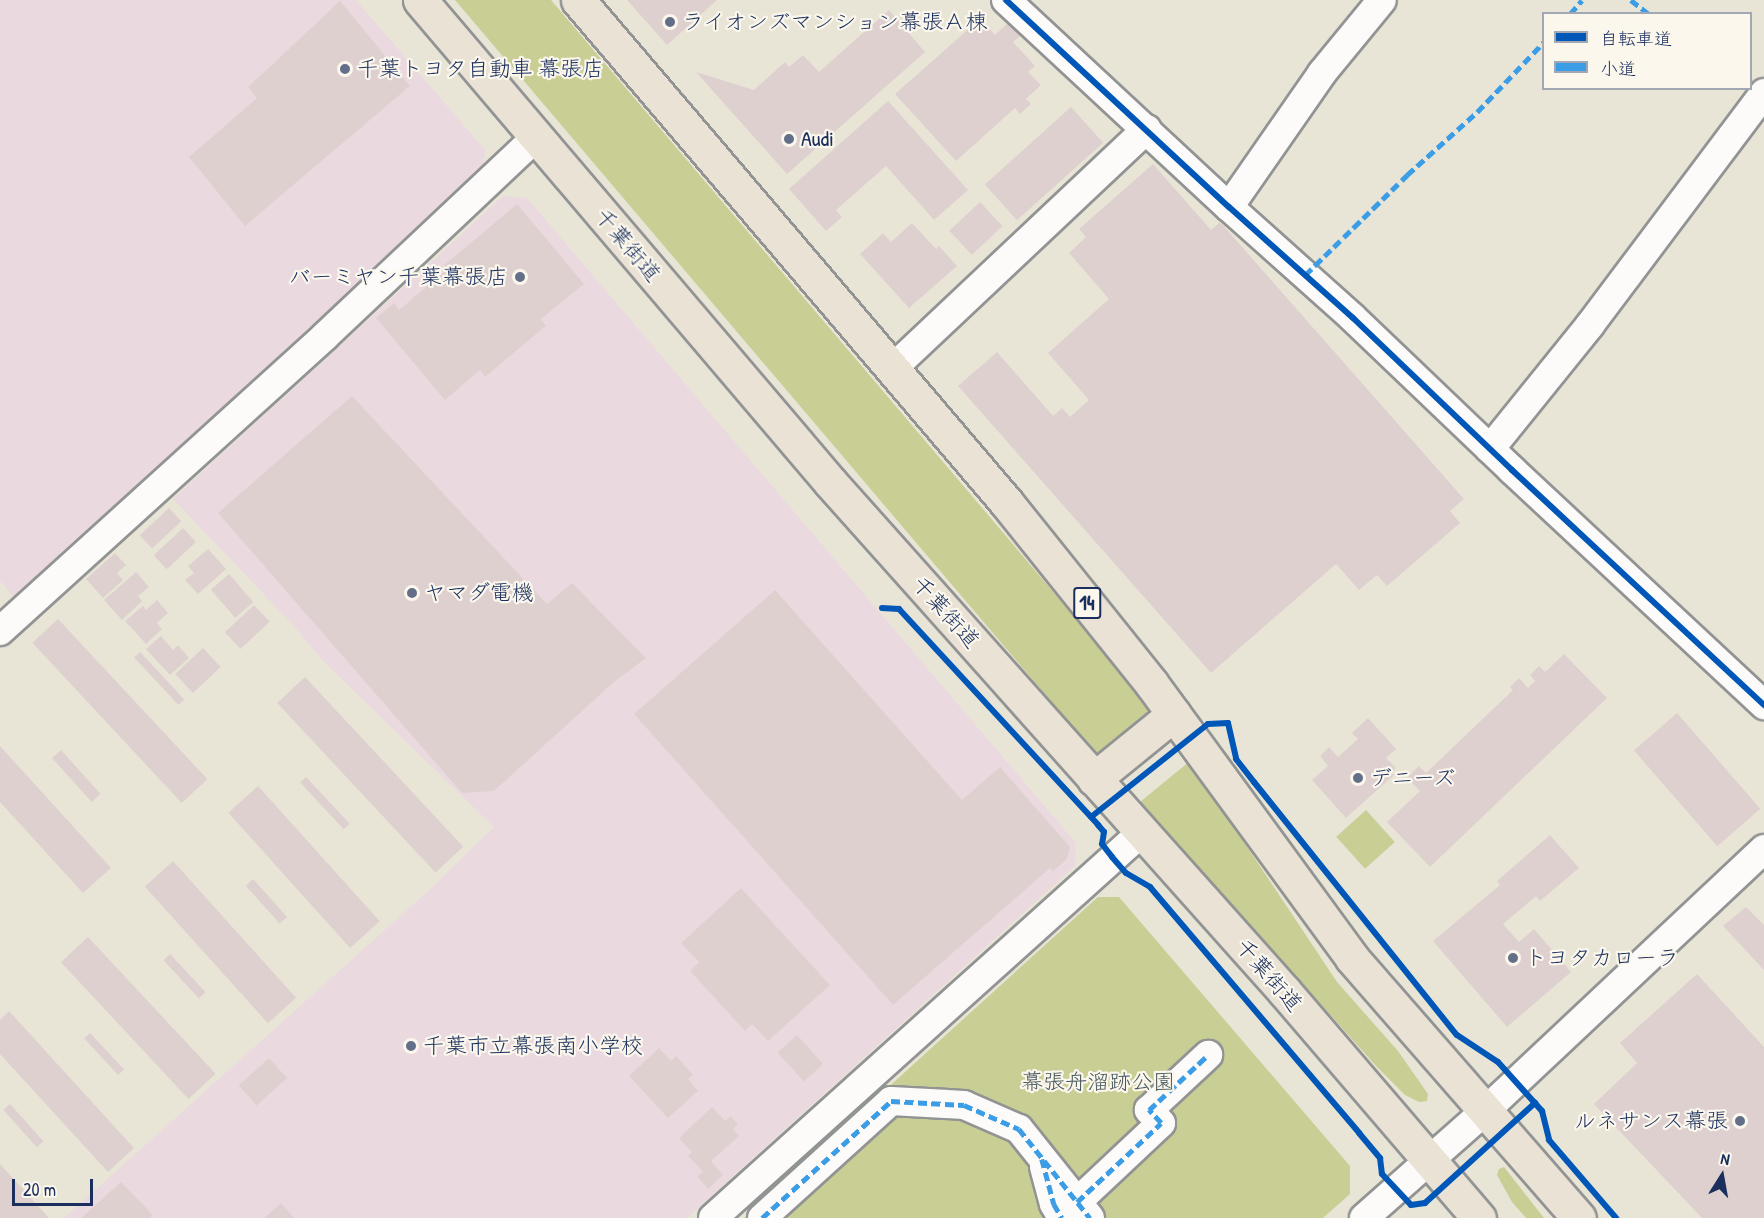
<!DOCTYPE html>
<html>
<head>
<meta charset="utf-8">
<style>
  body { margin:0 }
  #map { position:relative; width:1764px; height:1218px; overflow:hidden; background:#e8e5d7; font-family:"Patrick Hand","Klee One",sans-serif }
  div>[style] { position:absolute }
  [style*='--x'] { left:calc(var(--x)*1px); top:calc(var(--y)*1px); width:calc(var(--w)*1px); rotate:calc(var(--a)*1deg) }
  .built>* { inset:0; background:#ebd9e0 }
  .green>* { inset:0; background:#c9ce94; transform-origin:0 0 }
  .building>* { inset:0; background:#dfd0d0; transform-origin:0 0 }
  .roads { filter:drop-shadow(2px 0 #929494) drop-shadow(-2px 0 #929494) drop-shadow(0 2px #929494) drop-shadow(0 -2px #929494) }
  .street>* { height:28px; margin:-14px; padding:0 14px; transform-origin:14px; border-radius:14px; background:#fcfbf9 }
  .highway>* { height:33px; margin:-16.5px; padding:0 16.5px; transform-origin:16.5px; border-radius:16.5px; background:#e9e2d5 }
  .quiet>* { height:4.5px; margin-top:-2.25px; transform-origin:0; background:repeating-linear-gradient(90deg,#3b9de6 0 9px,transparent 0 13.5px) }
  .cycleway>* { height:6px; margin:-3px; padding:0 3px; transform-origin:3px; border-radius:3px; background:#0057b8 }
  .dots>* { width:16px; height:16px; translate:-50% -50%; box-sizing:border-box; border:3px solid #fbf7ec; border-radius:50% }
  span { translate:-50% -50%; white-space:nowrap; text-align:center; line-height:1.15; -webkit-text-stroke:4.5px #fbf7ec; paint-order:stroke }
  .shield-label span { padding:2px 4px; background:#fbf7ec; border:2px solid; border-radius:4px; -webkit-text-stroke-width:0 }
  .shield-label { font-size:21px; color:#1b2f5e; font-weight:700 }
  .poi-label { font-size:22px; color:#1b2f5e }
  .left { translate:0 -50%; text-align:left }
  .right { translate:-100% -50%; text-align:right }
  .street-label { font-size:22px; color:#1b2f5e }
  .park-label { font-size:22px; color:#47595e }
  .legend { position:absolute; left:1542px; top:12px; width:210px; height:78px; box-sizing:border-box; background:#fbf7ec; border:2px solid #a1a7b3; margin:0; padding:8px 10px; list-style:none; font-size:18px; color:#1b2f5e }
  .legend li { display:flex; align-items:center; gap:12px; height:30px }
  .legend b { width:30px; border:2px solid #a1a7b3 }
  .north { position:absolute; left:1692px; top:1146px; width:60px; height:60px; -webkit-text-stroke:4px #fbf7ec; paint-order:stroke; rotate:11deg; font-size:16px; font-weight:700; line-height:24px; text-align:center; color:#1b2f5e }
  .north::after { content:''; display:block; margin:auto; width:21px; height:27px; background:#1b2f5e; clip-path:polygon(50% 0,100% 100%,50% 72%,0 100%) }
  .scale { position:absolute; left:12px; top:1179px; width:81px; height:27px; box-sizing:border-box; border:3px solid #1b2f5e; border-top:0; padding-left:8px; font-size:18px; line-height:21px; white-space:nowrap; color:#1b2f5e; -webkit-text-stroke:4px #fbf7ec; paint-order:stroke }
</style>
</head>
<body>
<div id="map">
  <div class="built">
    <i style="clip-path:polygon(0 0,356px 0,485px 150px,483px 170px,16px 599px,0 581px)"></i>
    <i style="clip-path:polygon(503px 196px,527px 198px,1076px 843px,1075px 866px,687px 1218px,64px 1218px,427px 892px,494px 827px,323px 661px,294px 626px,173px 499px)"></i>
  </div>
  <div class="green">
    <i style="clip-path:polygon(455px 0,551px 0,1151px 707px,1149px 711px,1099px 752px,1094px 752px)"></i>
    <i style="clip-path:polygon(1190px 761px,1337px 982px,1398px 1051px,1428px 1094px,1427px 1101px,1419px 1102px,1405px 1095px,1376px 1066px,1140px 802px)"></i>
    <i style="left:1366px;top:810px;width:43px;height:40px;rotate:48deg"></i>
    <i style="clip-path:polygon(1098px 897px,1119px 897px,1350px 1166px,1350px 1194px,1323px 1218px,744px 1218px)"></i>
    <i style="clip-path:polygon(1504px 1167px,1544px 1218px,1526px 1218px,1512px 1202px,1497px 1175px,1499px 1169px)"></i>
  </div>
  <div class="building">
    <i style="clip-path:polygon(627px 0,717px 0,667px 45px)"></i>
    <i style="clip-path:polygon(340px 1px,410px 86px,245px 226px,189px 157px,257px 98px,248px 87px)"></i>
    <i style="clip-path:polygon(889px 10px,925px 52px,787px 174px,696px 72px,754px 90px,785px 62px,789px 67px,803px 55px,819px 72px)"></i>
    <i style="clip-path:polygon(980px 19px,995px 35px,1008px 23px,1020px 36px,1013px 42px,1035px 66px,1028px 72px,1041px 85px,1026px 99px,1031px 104px,1020px 114px,1015px 108px,956px 161px,895px 94px)"></i>
    <i style="clip-path:polygon(888px 101px,968px 190px,934px 220px,886px 166px,836px 210px,842px 217px,826px 231px,789px 189px)"></i>
    <i style="left:1071px;top:107px;width:48px;height:116px;rotate:48deg"></i>
    <i style="clip-path:polygon(1153px 164px,1211px 230px,1220px 222px,1464px 499px,1450px 511px,1460px 523px,1387px 586px,1377px 575px,1359px 590px,1336px 564px,1211px 673px,958px 386px,997px 352px,1053px 416px,1062px 408px,1070px 417px,1089px 400px,1048px 353px,1109px 299px,1069px 253px,1086px 237px,1079px 229px)"></i>
    <i style="left:980px;top:202px;width:33px;height:42px;rotate:47deg"></i>
    <i style="clip-path:polygon(517px 204px,584px 284px,541px 319px,546px 326px,485px 377px,480px 370px,445px 400px,376px 318px,394px 303px,399px 310px,445px 271px,442px 267px)"></i>
    <i style="clip-path:polygon(912px 223px,936px 249px,939px 246px,957px 266px,909px 308px,860px 254px,883px 233px,891px 242px)"></i>
    <i style="clip-path:polygon(352px 396px,547px 604px,572px 583px,646px 658px,614px 682px,494px 791px,462px 793px,218px 513px)"></i>
    <i style="left:169px;top:508px;width:18px;height:40px;rotate:47deg"></i>
    <i style="left:183px;top:528px;width:19px;height:40px;rotate:47deg"></i>
    <i style="clip-path:polygon(208px 549px,226px 569px,198px 594px,185px 580px,194px 573px,188px 566px)"></i>
    <i style="clip-path:polygon(115px 553px,126px 565px,117px 573px,123px 580px,103px 598px,86px 579px)"></i>
    <i style="clip-path:polygon(136px 572px,149px 587px,138px 596px,142px 601px,122px 620px,104px 600px)"></i>
    <i style="left:229px;top:574px;width:37px;height:24px;rotate:49deg"></i>
    <i style="clip-path:polygon(775px 590px,962px 800px,1000px 767px,1070px 847px,1067px 859px,1053px 871px,1050px 868px,893px 1005px,634px 714px)"></i>
    <i style="clip-path:polygon(157px 600px,168px 613px,157px 623px,162px 629px,146px 644px,125px 621px,143px 606px,146px 610px)"></i>
    <i style="left:254px;top:605px;width:23px;height:40px;rotate:47deg"></i>
    <i style="left:58px;top:619px;width:219px;height:35px;rotate:47deg"></i>
    <i style="clip-path:polygon(161px 636px,173px 650px,178px 645px,189px 658px,170px 675px,146px 649px)"></i>
    <i style="left:203px;top:648px;width:26px;height:38px;rotate:47deg"></i>
    <i style="left:140px;top:652px;width:65px;height:8px;rotate:47deg"></i>
    <i style="clip-path:polygon(1564px 654px,1607px 698px,1430px 867px,1387px 822px,1420px 791px,1407px 778px,1419px 766px,1426px 773px,1513px 690px,1510px 687px,1519px 678px,1528px 688px,1535px 681px,1530px 675px,1539px 666px,1545px 672px)"></i>
    <i style="left:305px;top:677px;width:232px;height:38px;rotate:47deg"></i>
    <i style="left:1677px;top:713px;width:127px;height:57px;rotate:49deg"></i>
    <i style="clip-path:polygon(1368px 718px,1396px 749px,1386px 758px,1396px 768px,1391px 773px,1394px 775px,1346px 818px,1312px 780px,1328px 766px,1320px 756px,1329px 747px,1338px 757px,1358px 739px,1352px 733px)"></i>
    <i style="clip-path:polygon(0 746px,111px 868px,83px 893px,0 802px)"></i>
    <i style="left:61px;top:750px;width:59px;height:12px;rotate:48deg"></i>
    <i style="left:306px;top:777px;width:64px;height:8px;rotate:47deg"></i>
    <i style="left:258px;top:786px;width:182px;height:40px;rotate:48deg"></i>
    <i style="clip-path:polygon(1550px 835px,1579px 868px,1540px 901px,1536px 896px,1503px 924px,1519px 942px,1534px 929px,1571px 972px,1507px 1027px,1433px 941px,1500px 885px,1497px 881px)"></i>
    <i style="left:173px;top:861px;width:184px;height:38px;rotate:48deg"></i>
    <i style="left:253px;top:879px;width:51px;height:10px;rotate:48deg"></i>
    <i style="clip-path:polygon(741px 888px,830px 985px,768px 1041px,752px 1024px,745px 1031px,690px 971px,699px 962px,681px 943px)"></i>
    <i style="clip-path:polygon(1746px 907px,1764px 925px,1764px 970px,1723px 926px)"></i>
    <i style="left:88px;top:937px;width:187px;height:37px;rotate:47deg"></i>
    <i style="left:170px;top:954px;width:52px;height:9px;rotate:47deg"></i>
    <i style="clip-path:polygon(1697px 974px,1764px 1047px,1764px 1218px,1702px 1218px,1594px 1104px,1637px 1063px,1620px 1043px)"></i>
    <i style="clip-path:polygon(9px 1011px,134px 1148px,108px 1172px,0 1054px,0 1020px)"></i>
    <i style="left:90px;top:1033px;width:50px;height:8px;rotate:47deg"></i>
    <i style="left:797px;top:1035px;width:39px;height:26px;rotate:48deg"></i>
    <i style="clip-path:polygon(659px 1048px,671px 1061px,676px 1056px,693px 1075px,688px 1079px,698px 1091px,668px 1118px,629px 1076px)"></i>
    <i style="left:269px;top:1058px;width:27px;height:41px;rotate:48deg"></i>
    <i style="left:10px;top:1104px;width:50px;height:9px;rotate:48deg"></i>
    <i style="clip-path:polygon(712px 1107px,725px 1121px,730px 1116px,738px 1124px,733px 1129px,739px 1136px,711px 1161px,723px 1175px,708px 1189px,697px 1176px,703px 1172px,688px 1156px,692px 1152px,679px 1138px)"></i>
    <i style="clip-path:polygon(0 1164px,49px 1218px,0 1218px)"></i>
    <i style="clip-path:polygon(121px 1182px,153px 1215px,150px 1218px,81px 1218px)"></i>
    <i style="clip-path:polygon(281px 1203px,294px 1218px,264px 1218px)"></i>
  </div>
  <div class="roads">
    <div class="street">
      <i style="--x:1006;--y:0;--w:304;--a:42.9"></i>
      <i style="--x:1229;--y:207;--w:166;--a:41.8"></i>
      <i style="--x:1353;--y:318;--w:220;--a:43.7"></i>
      <i style="--x:1512;--y:470;--w:345;--a:43"></i>
      <i style="--x:1229;--y:207;--w:163;--a:-55.2"></i>
      <i style="--x:1322;--y:73;--w:94;--a:-50.6"></i>
      <i style="--x:892;--y:369;--w:350;--a:-43.3"></i>
      <i style="--x:1490;--y:449;--w:159;--a:-51.1"></i>
      <i style="--x:1590;--y:325;--w:290;--a:-53.1"></i>
      <i style="--x:0;--y:631;--w:438;--a:-42.2"></i>
      <i style="--x:324;--y:337;--w:291;--a:-43.3"></i>
      <i style="--x:1044;--y:1167;--w:38;--a:75"></i>
      <i style="--x:1054;--y:1204;--w:16;--a:60"></i>
      <i style="--x:1077;--y:1202;--w:115;--a:-43.2"></i>
      <i style="--x:1161;--y:1123;--w:18;--a:-133"></i>
      <i style="--x:1149;--y:1110;--w:81;--a:-43"></i>
      <i style="--x:713;--y:1218;--w:577;--a:-41.98"></i>
      <i style="--x:762;--y:1218;--w:174;--a:-42.2"></i>
      <i style="--x:891;--y:1101;--w:73;--a:3.1"></i>
      <i style="--x:964;--y:1105;--w:60;--a:23.6"></i>
      <i style="--x:1019;--y:1129;--w:114;--a:51.4"></i>
      <i style="--x:1364;--y:1218;--w:160;--a:-41.5"></i>
      <i style="--x:1484;--y:1112;--w:384;--a:-43.2"></i>
    </div>
    <div class="highway">
      <i style="--x:420;--y:0;--w:633;--a:49.61"></i>
      <i style="--x:830;--y:482;--w:683;--a:48.26"></i>
      <i style="--x:1285;--y:992;--w:298;--a:49.4"></i>
      <i style="--x:578;--y:0;--w:660;--a:49.55"></i>
      <i style="--x:1006;--y:502;--w:232;--a:51.3"></i>
      <i style="--x:1151;--y:683;--w:341;--a:53.8"></i>
      <i style="--x:1352;--y:958;--w:345;--a:48.9"></i>
      <i style="--x:1094;--y:779;--w:103;--a:-39.1"></i>
    </div>
  </div>
  <div class="quiet">
    <i style="--x:1631;--y:0;--w:23;--a:38"></i>
    <i style="--x:1570;--y:14;--w:18;--a:-49"></i>
    <i style="--x:1305;--y:275;--w:143;--a:-44.4"></i>
    <i style="--x:1407;--y:175;--w:94;--a:-42"></i>
    <i style="--x:1477;--y:112;--w:97;--a:-46.3"></i>
    <i style="--x:1042;--y:1159;--w:47;--a:75.1"></i>
    <i style="--x:1054;--y:1204;--w:16;--a:60"></i>
    <i style="--x:1077;--y:1202;--w:115;--a:-43.2"></i>
    <i style="--x:1161;--y:1123;--w:18;--a:-133"></i>
    <i style="--x:1149;--y:1110;--w:81;--a:-43"></i>
    <i style="--x:762;--y:1218;--w:174;--a:-42.2"></i>
    <i style="--x:891;--y:1101;--w:73;--a:3.1"></i>
    <i style="--x:964;--y:1105;--w:60;--a:23.6"></i>
    <i style="--x:1019;--y:1129;--w:114;--a:51.4"></i>
  </div>
  <div class="cycleway">
    <i style="--x:1006;--y:0;--w:304;--a:42.9"></i>
    <i style="--x:1229;--y:207;--w:166;--a:41.8"></i>
    <i style="--x:1353;--y:318;--w:220;--a:43.7"></i>
    <i style="--x:1512;--y:470;--w:345;--a:43"></i>
    <i style="--x:882;--y:608;--w:17;--a:3"></i>
    <i style="--x:899;--y:609;--w:294;--a:47.3"></i>
    <i style="--x:1098;--y:825;--w:9;--a:49"></i>
    <i style="--x:1104;--y:832;--w:12;--a:99"></i>
    <i style="--x:1102;--y:844;--w:16;--a:52"></i>
    <i style="--x:1112;--y:857;--w:21;--a:49"></i>
    <i style="--x:1126;--y:873;--w:28;--a:30"></i>
    <i style="--x:1150;--y:887;--w:323;--a:49.6"></i>
    <i style="--x:1359;--y:1133;--w:33;--a:50"></i>
    <i style="--x:1380;--y:1158;--w:16;--a:83"></i>
    <i style="--x:1382;--y:1174;--w:42;--a:46.9"></i>
    <i style="--x:1411;--y:1205;--w:14;--a:-8"></i>
    <i style="--x:1425;--y:1203;--w:149;--a:-42.3"></i>
    <i style="--x:1091;--y:817;--w:149;--a:-38.5"></i>
    <i style="--x:1208;--y:724;--w:20;--a:-3"></i>
    <i style="--x:1228;--y:723;--w:37;--a:77"></i>
    <i style="--x:1236;--y:759;--w:29;--a:52"></i>
    <i style="--x:1254;--y:782;--w:324;--a:51.3"></i>
    <i style="--x:1457;--y:1035;--w:49;--a:33.4"></i>
    <i style="--x:1498;--y:1062;--w:66;--a:48.1"></i>
    <i style="--x:1542;--y:1111;--w:30;--a:76"></i>
    <i style="--x:1549;--y:1140;--w:103;--a:49.3"></i>
  </div>
  <div class="dots">
    <i style="left:670px;top:22px;background:#636f88"></i>
    <i style="left:345px;top:69px;background:#636f88"></i>
    <i style="left:789px;top:139px;background:#636f88"></i>
    <i style="left:520px;top:277px;background:#636f88"></i>
    <i style="left:412px;top:593px;background:#636f88"></i>
    <i style="left:1358px;top:778px;background:#636f88"></i>
    <i style="left:1513px;top:958px;background:#636f88"></i>
    <i style="left:411px;top:1046px;background:#636f88"></i>
    <i style="left:1740px;top:1121px;background:#636f88"></i>
  </div>
  <div class="shield-label">
    <span style="left:1087px;top:603px">14</span>
  </div>
  <div class="poi-label">
    <span class="left" style="left:682px;top:22px">ライオンズマンション幕張Ａ棟</span>
    <span class="left" style="left:357px;top:69px">千葉トヨタ自動車 幕張店</span>
    <span class="left" style="left:801px;top:139px">Audi</span>
    <span class="right" style="left:508px;top:277px">バーミヤン千葉幕張店</span>
    <span class="left" style="left:424px;top:593px">ヤマダ電機</span>
    <span class="left" style="left:1370px;top:778px">デニーズ</span>
    <span class="left" style="left:1525px;top:958px">トヨタカローラ</span>
    <span class="left" style="left:423px;top:1046px">千葉市立幕張南小学校</span>
    <span class="right" style="left:1728px;top:1121px">ルネサンス幕張</span>
  </div>
  <div class="street-label">
    <span style="left:628px;top:245px;rotate:50deg">千葉街道</span>
    <span style="left:946px;top:612px;rotate:48deg">千葉街道</span>
    <span style="left:1269px;top:975px;rotate:49deg">千葉街道</span>
  </div>
  <div class="park-label">
    <span style="left:1098px;top:1082px">幕張舟溜跡公園</span>
  </div>
  <ul class="legend">
  <li><b style="height:8px;background:#0057b8"></b>自転車道</li>
  <li><b style="height:8px;background:#3b9de6"></b>小道</li>
  </ul>
  <div class="north">N</div>
  <div class="scale">20 m</div>
</div>
</body>
</html>
